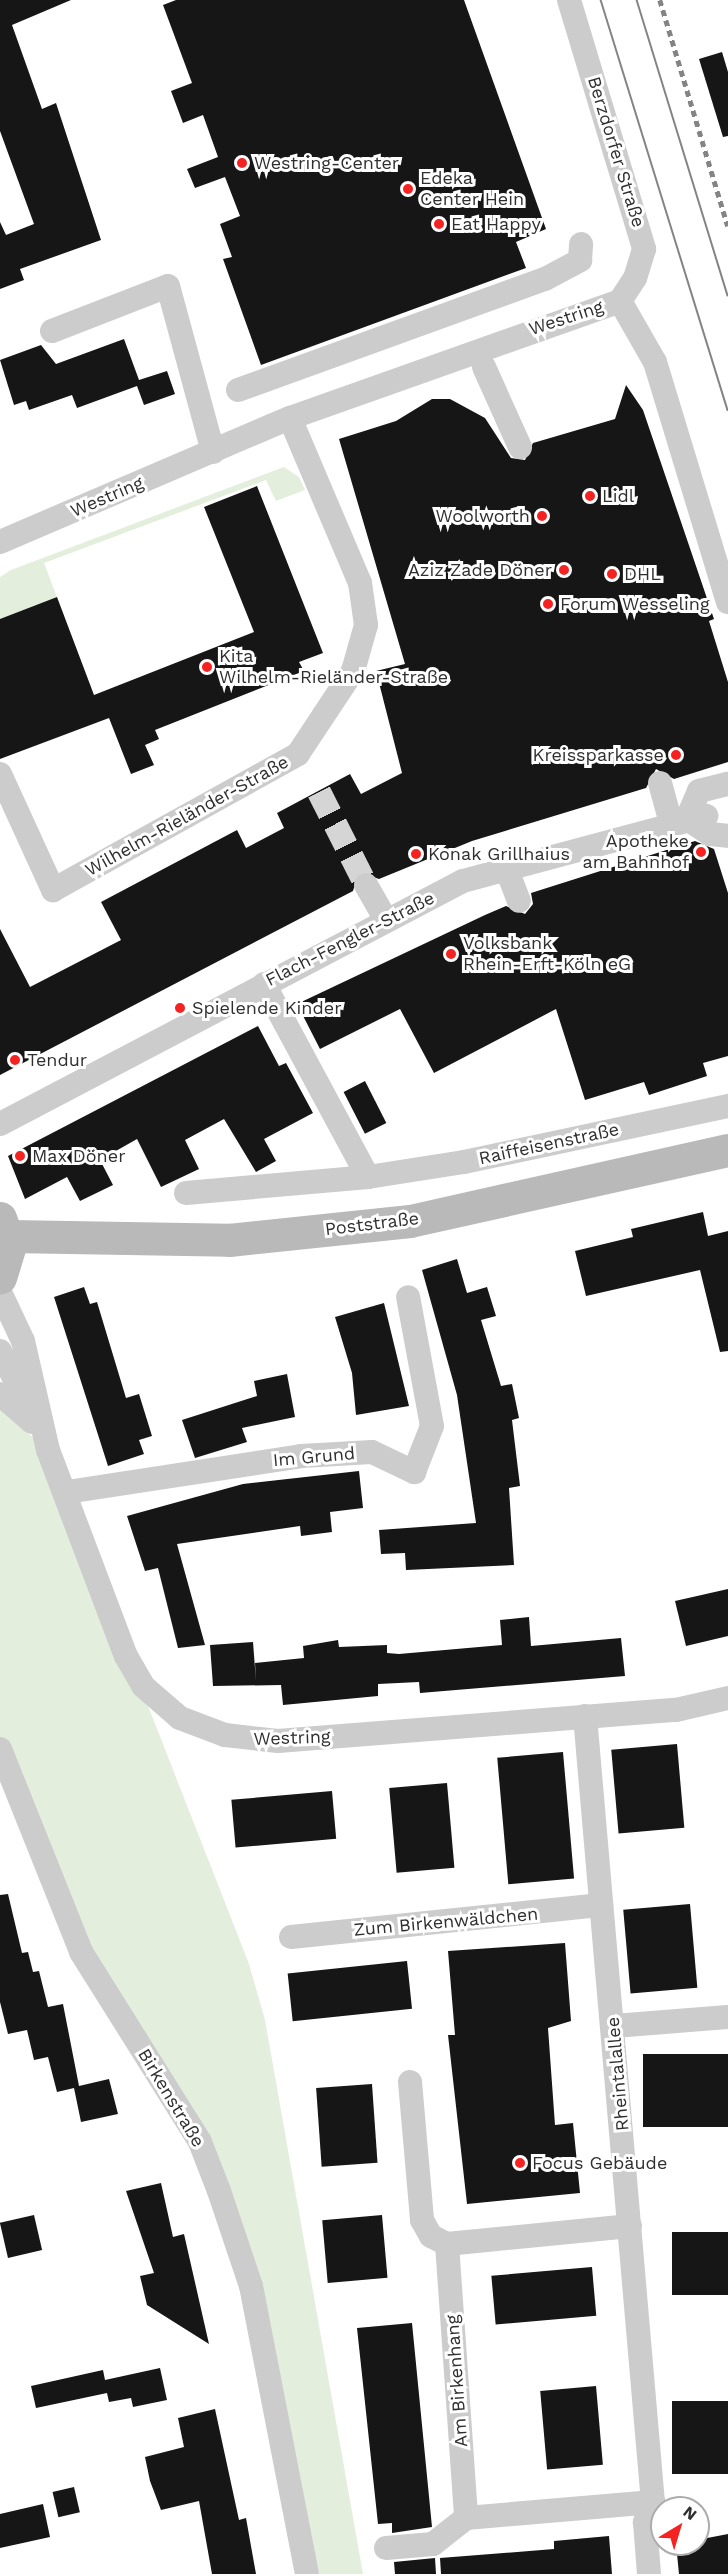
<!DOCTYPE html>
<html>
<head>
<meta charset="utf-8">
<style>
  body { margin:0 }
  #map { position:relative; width:728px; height:2574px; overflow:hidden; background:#fff; font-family:"Work Sans",sans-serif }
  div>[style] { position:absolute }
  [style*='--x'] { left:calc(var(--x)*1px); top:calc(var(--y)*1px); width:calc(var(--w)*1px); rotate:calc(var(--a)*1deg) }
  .green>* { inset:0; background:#e4eedc }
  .building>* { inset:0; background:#161616; transform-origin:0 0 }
  .street-tunnel>* { height:24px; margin-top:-12px; transform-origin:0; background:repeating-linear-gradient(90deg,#d5d5d5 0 24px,transparent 0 36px) }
  .street>* { height:24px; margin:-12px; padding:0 12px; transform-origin:12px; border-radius:12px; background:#ccc }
  .secondary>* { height:33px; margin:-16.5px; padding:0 16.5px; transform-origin:16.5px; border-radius:16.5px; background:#b9b9b9 }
  .tram>* { height:1.5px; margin:-0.75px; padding:0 0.75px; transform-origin:0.75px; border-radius:0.75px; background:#848484 }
  .rail>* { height:4.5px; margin-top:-2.25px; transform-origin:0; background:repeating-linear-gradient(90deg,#848484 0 6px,transparent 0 10.5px) }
  .dots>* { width:16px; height:16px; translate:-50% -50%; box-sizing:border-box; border:3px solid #fff; border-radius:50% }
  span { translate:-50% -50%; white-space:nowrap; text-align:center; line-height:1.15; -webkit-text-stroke:6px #fff; paint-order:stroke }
  .street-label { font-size:18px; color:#2f2f2f }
  .poi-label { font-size:18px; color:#2f2f2f }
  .left { translate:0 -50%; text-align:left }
  .right { translate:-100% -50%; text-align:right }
  .north { position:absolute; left:650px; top:2496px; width:60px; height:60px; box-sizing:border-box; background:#fff; border:2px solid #acacac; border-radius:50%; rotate:38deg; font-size:16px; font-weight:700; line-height:24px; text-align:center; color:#2f2f2f }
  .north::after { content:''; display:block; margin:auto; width:21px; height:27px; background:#f52222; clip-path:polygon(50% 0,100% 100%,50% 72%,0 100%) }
</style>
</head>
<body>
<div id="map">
  <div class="green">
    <i style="clip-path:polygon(284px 467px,299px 477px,305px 490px,276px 501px,266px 480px,44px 563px,57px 597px,0 619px,0 577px,11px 570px)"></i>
    <i style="clip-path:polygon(0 1409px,48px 1450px,249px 1964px,265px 2020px,363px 2574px,319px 2574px,221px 2191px,88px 1963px,0 1748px)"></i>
  </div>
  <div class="building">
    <i style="clip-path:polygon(0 0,71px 0,12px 25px,42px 109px,56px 103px,101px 240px,20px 269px,24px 280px,0 289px,0 222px,6px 235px,34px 224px,0 131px)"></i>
    <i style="clip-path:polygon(176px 0,464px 0,546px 229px,516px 242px,526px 268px,261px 365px,223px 259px,232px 257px,220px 224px,240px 216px,225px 177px,195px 188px,187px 169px,218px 157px,203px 115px,183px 123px,171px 91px,192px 83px,163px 5px)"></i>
    <i style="clip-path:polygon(722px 52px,728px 72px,728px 136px,723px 137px,699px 59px)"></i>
    <i style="clip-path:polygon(124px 339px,139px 380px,167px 371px,175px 394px,144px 405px,137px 386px,77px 408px,72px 395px,29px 410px,26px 401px,14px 405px,0 360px,41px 345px,56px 364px)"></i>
    <i style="clip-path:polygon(626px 385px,643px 410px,714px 619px,709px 621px,728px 682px,728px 762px,674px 779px,656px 769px,646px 788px,472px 841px,379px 879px,359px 872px,353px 891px,0 1075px,0 929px,30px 987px,121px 940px,101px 902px,237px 830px,246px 848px,284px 828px,277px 813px,350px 774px,361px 794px,402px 773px,376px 671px,405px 664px,339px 439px,396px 421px,432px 399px,450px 399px,485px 418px,511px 458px,525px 460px,533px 443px,615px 419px)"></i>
    <i style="clip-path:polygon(257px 486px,323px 653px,299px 662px,304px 671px,155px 730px,159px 739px,145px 745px,154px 765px,131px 774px,109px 718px,0 759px,0 619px,57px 597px,94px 695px,254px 632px,204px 507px)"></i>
    <i style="clip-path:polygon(695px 841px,714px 849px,728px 893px,728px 1056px,703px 1063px,707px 1076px,649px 1095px,644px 1082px,585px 1100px,556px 1009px,434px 1073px,400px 1009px,320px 1049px,297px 1004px,485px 915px,506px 906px,525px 914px,533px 904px,531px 893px)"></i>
    <i style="clip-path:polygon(258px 1026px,279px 1066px,286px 1063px,313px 1113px,264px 1139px,276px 1161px,256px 1172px,224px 1119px,185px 1140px,199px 1169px,161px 1187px,137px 1139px,100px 1160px,113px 1185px,80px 1201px,67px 1177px,25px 1199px,8px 1156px)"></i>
    <i style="left:365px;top:1081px;width:47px;height:24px;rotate:63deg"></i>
    <i style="clip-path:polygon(703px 1212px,708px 1236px,728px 1231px,728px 1351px,720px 1352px,700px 1270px,586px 1296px,575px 1251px,633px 1237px,631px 1229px)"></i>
    <i style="clip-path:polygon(457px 1259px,467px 1293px,487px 1287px,496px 1316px,481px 1320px,501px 1386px,512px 1384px,519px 1418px,512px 1420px,520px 1486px,509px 1488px,514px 1565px,406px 1570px,405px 1553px,381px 1554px,379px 1530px,476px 1523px,457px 1395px,422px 1270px)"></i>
    <i style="clip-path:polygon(84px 1287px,90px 1304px,97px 1302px,126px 1398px,139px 1394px,152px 1436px,139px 1440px,144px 1454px,108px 1466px,54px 1297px)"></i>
    <i style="clip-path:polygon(384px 1303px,409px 1406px,356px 1415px,352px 1373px,335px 1317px)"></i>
    <i style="clip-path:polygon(287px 1374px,295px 1417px,242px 1428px,247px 1442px,195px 1458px,182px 1420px,257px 1396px,254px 1381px)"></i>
    <i style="clip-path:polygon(359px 1471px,363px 1508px,330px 1512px,332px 1532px,301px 1536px,300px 1526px,177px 1544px,205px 1645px,178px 1648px,158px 1568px,145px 1571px,127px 1516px,243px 1484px)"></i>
    <i style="clip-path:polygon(728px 1589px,728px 1636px,686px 1646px,675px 1601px)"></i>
    <i style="clip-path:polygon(529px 1617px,531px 1646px,621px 1638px,625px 1676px,420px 1693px,419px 1682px,378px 1684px,378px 1696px,283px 1705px,281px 1685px,213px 1686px,210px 1645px,253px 1642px,256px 1681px,255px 1663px,304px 1658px,303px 1646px,338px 1640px,339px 1647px,387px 1645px,387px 1653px,399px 1654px,502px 1645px,500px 1620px)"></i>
    <i style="left:677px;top:1744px;width:84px;height:66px;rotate:85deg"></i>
    <i style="left:563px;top:1752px;width:127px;height:66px;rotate:85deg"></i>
    <i style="left:447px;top:1783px;width:85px;height:58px;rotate:85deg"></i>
    <i style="left:332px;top:1791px;width:48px;height:101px;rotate:85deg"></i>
    <i style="clip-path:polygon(8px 1894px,22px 1953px,28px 1952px,33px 1972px,39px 1971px,48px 2007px,63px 2004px,79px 2086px,109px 2079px,118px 2114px,81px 2122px,74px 2088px,57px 2092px,48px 2057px,34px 2060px,27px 2030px,8px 2034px,0 2002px,0 1895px)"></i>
    <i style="left:690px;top:1904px;width:84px;height:67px;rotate:85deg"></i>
    <i style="clip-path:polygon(565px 1943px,571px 2021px,548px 2028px,555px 2125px,573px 2123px,580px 2193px,467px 2204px,448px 2035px,455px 2035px,448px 1951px)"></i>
    <i style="left:407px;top:1961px;width:48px;height:120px;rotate:84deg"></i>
    <i style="left:728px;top:2054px;width:73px;height:85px;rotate:90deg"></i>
    <i style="left:372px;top:2084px;width:79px;height:56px;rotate:86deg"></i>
    <i style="clip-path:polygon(161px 2183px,173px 2237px,184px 2234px,209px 2344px,147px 2305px,140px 2276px,154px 2273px,126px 2191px)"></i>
    <i style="left:34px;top:2215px;width:36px;height:35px;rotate:77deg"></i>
    <i style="left:382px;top:2215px;width:63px;height:60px;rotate:85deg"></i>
    <i style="left:728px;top:2232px;width:63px;height:56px;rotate:90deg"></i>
    <i style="left:592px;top:2267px;width:49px;height:101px;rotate:85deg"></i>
    <i style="clip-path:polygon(412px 2323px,432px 2527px,392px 2533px,392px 2523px,378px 2524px,357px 2328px)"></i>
    <i style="clip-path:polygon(160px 2368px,167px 2400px,133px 2407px,131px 2398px,109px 2402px,107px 2393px,36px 2408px,31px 2386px,103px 2370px,105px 2380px)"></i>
    <i style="left:596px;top:2386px;width:79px;height:56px;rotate:85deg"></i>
    <i style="left:728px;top:2401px;width:73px;height:56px;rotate:90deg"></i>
    <i style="clip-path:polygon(215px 2409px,239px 2520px,246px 2518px,256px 2574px,212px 2574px,199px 2501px,161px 2510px,150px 2481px,145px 2457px,184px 2447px,178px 2418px)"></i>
    <i style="left:74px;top:2487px;width:26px;height:22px;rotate:77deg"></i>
    <i style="clip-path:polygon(43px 2504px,50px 2537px,0 2548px,0 2514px)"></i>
    <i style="clip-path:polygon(728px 2534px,728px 2574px,679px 2574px,676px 2544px)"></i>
    <i style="clip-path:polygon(609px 2536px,612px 2574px,441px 2574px,440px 2558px,554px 2549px,554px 2541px)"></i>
    <i style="clip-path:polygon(435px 2558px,436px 2574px,395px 2574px,394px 2562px)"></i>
  </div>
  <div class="street-tunnel">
    <i style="--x:319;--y:792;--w:104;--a:63.2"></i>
  </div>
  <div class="street">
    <i style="--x:569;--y:0;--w:260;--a:73.2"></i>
    <i style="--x:644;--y:249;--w:30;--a:107"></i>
    <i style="--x:635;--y:278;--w:27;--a:123"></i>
    <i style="--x:620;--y:301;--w:70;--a:60.2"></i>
    <i style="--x:655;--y:362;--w:251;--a:73.1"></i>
    <i style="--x:52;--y:331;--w:124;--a:-21.2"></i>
    <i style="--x:168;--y:286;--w:172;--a:74.8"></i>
    <i style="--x:484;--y:367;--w:88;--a:65.8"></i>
    <i style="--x:238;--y:390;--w:326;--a:-19.9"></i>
    <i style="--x:545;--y:279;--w:40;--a:-28"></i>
    <i style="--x:580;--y:260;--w:16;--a:-86"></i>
    <i style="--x:0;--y:542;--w:315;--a:-23.2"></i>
    <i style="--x:290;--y:418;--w:350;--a:-19.5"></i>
    <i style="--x:0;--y:774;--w:128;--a:65.4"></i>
    <i style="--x:53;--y:890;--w:280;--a:-29"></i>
    <i style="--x:298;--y:754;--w:100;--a:-56.5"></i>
    <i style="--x:353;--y:671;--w:48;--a:-74.2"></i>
    <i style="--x:366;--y:625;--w:42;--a:-98.1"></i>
    <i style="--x:360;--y:583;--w:179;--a:-113"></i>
    <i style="--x:660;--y:783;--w:41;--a:74.6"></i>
    <i style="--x:687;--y:819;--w:30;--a:-67"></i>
    <i style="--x:699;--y:791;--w:30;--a:-14"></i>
    <i style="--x:687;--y:819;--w:27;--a:33"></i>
    <i style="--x:710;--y:834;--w:18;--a:6"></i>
    <i style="--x:507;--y:870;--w:33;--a:69"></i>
    <i style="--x:366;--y:885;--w:40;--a:60.3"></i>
    <i style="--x:264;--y:984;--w:219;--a:61.7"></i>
    <i style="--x:0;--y:1124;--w:523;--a:-27.69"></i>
    <i style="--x:463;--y:881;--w:252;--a:-15"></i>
    <i style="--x:186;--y:1193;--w:183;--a:-5"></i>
    <i style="--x:368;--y:1177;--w:97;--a:-8.9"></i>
    <i style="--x:464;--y:1162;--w:270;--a:-12"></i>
    <i style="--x:0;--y:1292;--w:54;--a:64.9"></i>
    <i style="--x:23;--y:1341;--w:112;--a:77.1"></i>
    <i style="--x:48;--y:1450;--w:220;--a:69.3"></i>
    <i style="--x:126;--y:1656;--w:34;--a:60"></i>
    <i style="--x:143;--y:1686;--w:49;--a:40.9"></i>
    <i style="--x:180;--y:1718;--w:48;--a:20.7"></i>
    <i style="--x:225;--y:1735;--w:53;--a:6.5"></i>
    <i style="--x:278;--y:1741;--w:399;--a:-4.5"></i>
    <i style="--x:676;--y:1710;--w:53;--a:-13"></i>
    <i style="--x:0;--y:1351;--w:73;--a:62.4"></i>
    <i style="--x:0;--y:1394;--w:43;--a:41.2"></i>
    <i style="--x:67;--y:1492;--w:237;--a:-8.7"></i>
    <i style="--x:301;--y:1456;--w:71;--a:-3.2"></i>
    <i style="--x:372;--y:1452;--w:47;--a:25.5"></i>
    <i style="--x:414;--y:1472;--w:49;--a:-68.6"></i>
    <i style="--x:432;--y:1426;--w:131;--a:-100.5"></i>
    <i style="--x:585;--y:1716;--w:789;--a:85.06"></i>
    <i style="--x:653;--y:2502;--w:22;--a:112"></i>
    <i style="--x:645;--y:2522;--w:52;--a:85.6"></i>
    <i style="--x:0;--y:1749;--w:219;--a:68.2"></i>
    <i style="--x:81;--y:1952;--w:224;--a:57.9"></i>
    <i style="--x:200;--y:2142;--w:53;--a:68.8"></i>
    <i style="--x:219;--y:2191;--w:100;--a:71.4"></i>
    <i style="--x:251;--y:2286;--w:293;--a:79"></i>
    <i style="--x:291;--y:1937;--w:312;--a:-5.9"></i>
    <i style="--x:614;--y:2026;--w:114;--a:-4.5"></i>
    <i style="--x:410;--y:2082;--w:139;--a:85"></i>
    <i style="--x:422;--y:2220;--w:18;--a:61"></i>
    <i style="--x:431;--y:2236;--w:18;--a:27"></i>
    <i style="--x:630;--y:2226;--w:184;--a:174.4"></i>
    <i style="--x:447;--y:2244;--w:275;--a:86"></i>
    <i style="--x:466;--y:2518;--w:188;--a:-4.9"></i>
    <i style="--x:386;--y:2548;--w:47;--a:-4.9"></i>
    <i style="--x:433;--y:2544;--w:42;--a:-38.2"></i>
  </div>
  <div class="secondary">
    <i style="--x:0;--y:1218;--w:29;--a:70"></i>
    <i style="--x:10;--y:1245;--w:34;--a:107"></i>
    <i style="--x:9;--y:1236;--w:220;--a:1"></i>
    <i style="--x:229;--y:1240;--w:182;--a:-6"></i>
    <i style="--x:410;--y:1221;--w:326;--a:-12.6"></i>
  </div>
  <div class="tram">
    <i style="--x:601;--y:0;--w:429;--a:72.8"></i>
    <i style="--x:637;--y:0;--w:309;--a:72.9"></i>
  </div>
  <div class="rail">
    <i style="--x:660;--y:0;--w:236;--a:73.3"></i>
  </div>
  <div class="dots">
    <i style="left:242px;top:163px;background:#f52222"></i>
    <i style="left:408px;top:189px;background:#f52222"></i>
    <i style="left:439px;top:224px;background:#f52222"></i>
    <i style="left:590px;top:496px;background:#f52222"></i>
    <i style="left:542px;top:516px;background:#f52222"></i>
    <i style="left:564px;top:570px;background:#f52222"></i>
    <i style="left:612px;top:574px;background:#f52222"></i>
    <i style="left:548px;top:604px;background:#f52222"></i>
    <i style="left:207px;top:667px;background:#f52222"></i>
    <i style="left:676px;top:755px;background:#f52222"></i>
    <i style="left:701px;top:852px;background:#f52222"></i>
    <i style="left:416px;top:854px;background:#f52222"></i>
    <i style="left:451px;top:954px;background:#f52222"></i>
    <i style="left:180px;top:1008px;background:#f52222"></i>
    <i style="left:15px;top:1060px;background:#f52222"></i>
    <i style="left:20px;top:1156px;background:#f52222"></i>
    <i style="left:520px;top:2163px;background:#f52222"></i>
  </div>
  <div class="street-label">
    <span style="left:616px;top:152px;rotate:73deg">Berzdorfer Straße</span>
    <span style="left:566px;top:318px;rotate:-18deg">Westring</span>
    <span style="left:107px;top:497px;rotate:-23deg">Westring</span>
    <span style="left:187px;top:816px;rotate:-29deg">Wilhelm-Rieländer-Straße</span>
    <span style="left:350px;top:939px;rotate:-27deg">Flach-Fengler-Straße</span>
    <span style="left:549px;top:1144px;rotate:-12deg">Raiffeisenstraße</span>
    <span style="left:372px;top:1224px;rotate:-7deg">Poststraße</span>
    <span style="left:314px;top:1457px;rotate:-5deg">Im Grund</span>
    <span style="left:292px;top:1738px;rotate:-2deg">Westring</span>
    <span style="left:446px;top:1922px;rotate:-5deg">Zum Birkenwäldchen</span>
    <span style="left:618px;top:2074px;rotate:-95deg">Rheintalallee</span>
    <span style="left:171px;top:2098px;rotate:59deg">Birkenstraße</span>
    <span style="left:457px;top:2381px;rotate:-94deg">Am Birkenhang</span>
  </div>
  <div class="poi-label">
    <span class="left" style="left:254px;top:163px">Westring-Center</span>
    <span class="left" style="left:420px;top:189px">Edeka<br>Center Hein</span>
    <span class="left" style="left:451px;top:224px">Eat Happy</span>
    <span class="left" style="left:602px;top:496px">Lidl</span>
    <span class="right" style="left:530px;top:516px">Woolworth</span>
    <span class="right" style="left:552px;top:570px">Aziz Zade Döner</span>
    <span class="left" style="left:624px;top:574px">DHL</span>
    <span class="left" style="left:560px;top:604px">Forum Wesseling</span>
    <span class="left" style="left:219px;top:667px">Kita<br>Wilhelm-Rieländer-Straße</span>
    <span class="right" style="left:664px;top:755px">Kreissparkasse</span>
    <span class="right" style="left:689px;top:852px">Apotheke<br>am Bahnhof</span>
    <span class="left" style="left:428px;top:854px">Konak Grillhaius</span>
    <span class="left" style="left:463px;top:954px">Volksbank<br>Rhein-Erft-Köln eG</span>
    <span class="left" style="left:192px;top:1008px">Spielende Kinder</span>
    <span class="left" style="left:27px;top:1060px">Tendur</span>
    <span class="left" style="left:32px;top:1156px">Max Döner</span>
    <span class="left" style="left:532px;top:2163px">Focus Gebäude</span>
  </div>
  <div class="north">N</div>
</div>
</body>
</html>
